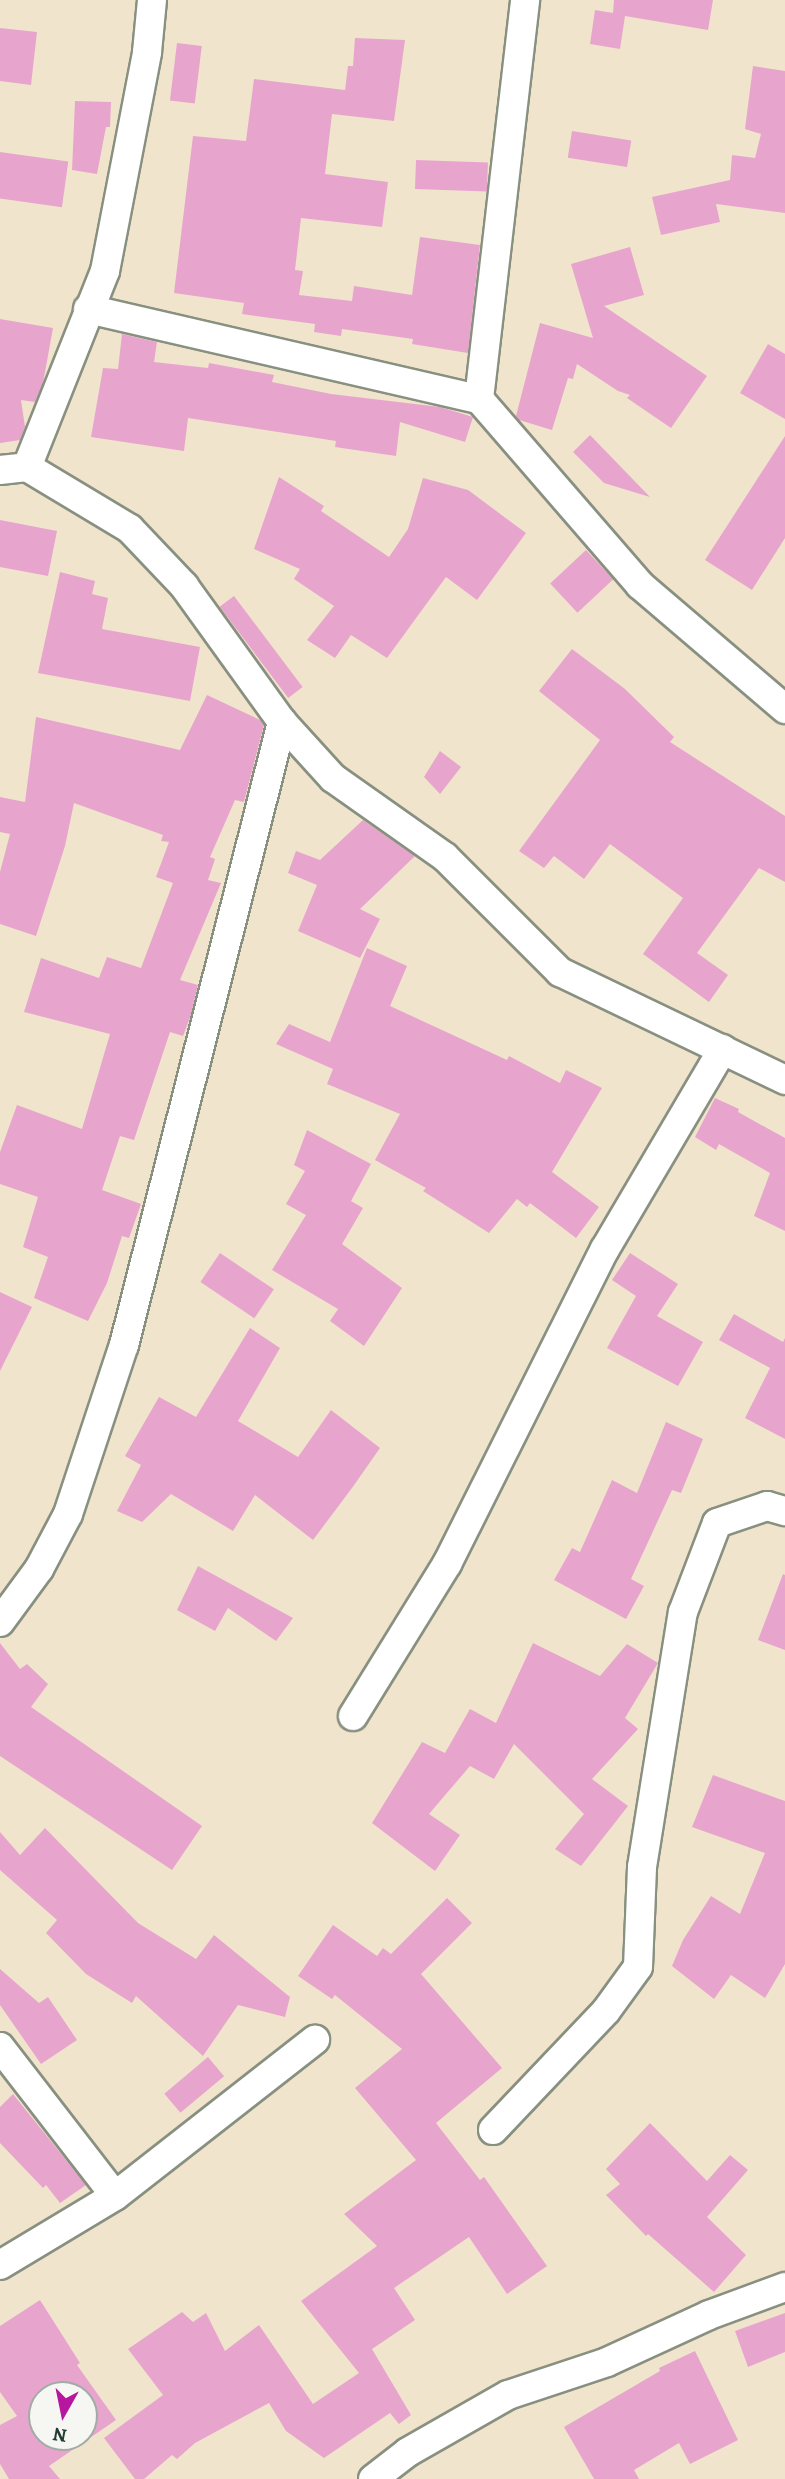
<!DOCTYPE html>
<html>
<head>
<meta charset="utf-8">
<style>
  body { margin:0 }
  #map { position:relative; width:785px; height:2479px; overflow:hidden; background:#f1e4cd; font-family:Alegreya,serif }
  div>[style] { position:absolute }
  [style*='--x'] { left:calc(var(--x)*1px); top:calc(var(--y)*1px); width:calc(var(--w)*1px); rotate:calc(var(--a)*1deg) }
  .building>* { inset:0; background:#e7a5cd; transform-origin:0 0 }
  .roads { filter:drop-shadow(2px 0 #889080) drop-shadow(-2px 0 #889080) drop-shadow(0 2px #889080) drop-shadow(0 -2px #889080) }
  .minor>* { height:28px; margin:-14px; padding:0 14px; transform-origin:14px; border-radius:14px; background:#fff }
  span { translate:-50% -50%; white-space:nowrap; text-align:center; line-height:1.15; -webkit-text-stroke:5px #f6f6f2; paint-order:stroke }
  .north { position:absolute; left:28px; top:2381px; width:70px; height:70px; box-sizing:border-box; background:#f6f6f2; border:2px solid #a0aca6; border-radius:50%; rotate:189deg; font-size:19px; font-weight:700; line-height:28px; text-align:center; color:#1f3d34 }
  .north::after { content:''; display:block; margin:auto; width:24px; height:32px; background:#b5179e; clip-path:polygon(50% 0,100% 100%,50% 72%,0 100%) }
</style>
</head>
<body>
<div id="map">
  <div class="building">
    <i style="clip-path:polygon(614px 0,713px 0,708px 30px,625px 16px,620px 49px,590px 44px,595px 10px,613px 13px)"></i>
    <i style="clip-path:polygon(0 28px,37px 32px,31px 85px,0 81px)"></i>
    <i style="clip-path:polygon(355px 38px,405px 40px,394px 121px,332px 114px,325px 174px,388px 182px,382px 227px,301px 218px,295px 270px,303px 271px,299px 295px,352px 301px,354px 286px,412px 295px,420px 237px,480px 245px,468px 353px,412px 344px,413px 339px,342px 329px,341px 336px,314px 332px,315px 324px,242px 314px,244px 303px,174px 293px,193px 136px,246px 141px,254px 79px,345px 90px,348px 66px,353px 66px)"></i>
    <i style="left:177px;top:43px;width:25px;height:58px;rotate:7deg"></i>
    <i style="clip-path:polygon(753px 66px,785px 71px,785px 213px,716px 204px,720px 222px,661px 235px,652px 197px,730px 180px,732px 155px,755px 158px,761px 134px,745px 129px)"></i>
    <i style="clip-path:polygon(75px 101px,111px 102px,110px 127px,106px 127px,97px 174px,72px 170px)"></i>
    <i style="left:572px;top:131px;width:60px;height:27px;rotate:9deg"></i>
    <i style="left:0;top:152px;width:69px;height:46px;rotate:8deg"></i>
    <i style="left:416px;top:160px;width:72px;height:29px;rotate:2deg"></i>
    <i style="clip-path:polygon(630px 247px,644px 295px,604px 306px,707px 376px,671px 428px,627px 398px,630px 395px,618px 391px,577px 364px,573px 379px,568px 378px,552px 430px,519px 420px,516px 416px,540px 323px,593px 338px,571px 264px)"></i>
    <i style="clip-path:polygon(0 319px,53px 328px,43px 383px,35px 402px,21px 400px,25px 427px,20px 440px,0 443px)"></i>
    <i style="clip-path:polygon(122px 334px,157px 342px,154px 362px,208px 368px,209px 363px,274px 375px,272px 382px,331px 394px,440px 407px,473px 417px,465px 442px,400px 422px,396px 456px,335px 447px,336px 441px,188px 418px,184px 451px,91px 437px,103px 368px,118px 369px)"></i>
    <i style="clip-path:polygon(768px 344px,785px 354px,785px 419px,740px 393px)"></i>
    <i style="clip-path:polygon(590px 435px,650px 497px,604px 483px,573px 452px)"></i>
    <i style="clip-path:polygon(785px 436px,785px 538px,752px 590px,705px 560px)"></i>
    <i style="clip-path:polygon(279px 477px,324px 506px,321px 511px,389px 557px,408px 529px,423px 478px,468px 490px,526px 533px,477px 600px,446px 577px,387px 658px,351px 635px,335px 658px,307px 640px,334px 606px,294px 579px,300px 569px,254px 549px)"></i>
    <i style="clip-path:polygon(0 520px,57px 531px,48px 576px,0 567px)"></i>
    <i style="left:586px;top:550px;width:40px;height:49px;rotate:47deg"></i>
    <i style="clip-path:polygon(60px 572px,95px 581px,92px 594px,108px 598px,102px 629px,200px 647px,190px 701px,38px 673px)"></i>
    <i style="left:234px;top:596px;width:114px;height:18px;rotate:53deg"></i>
    <i style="clip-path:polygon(572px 649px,625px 689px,674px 737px,670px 742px,785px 816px,785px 882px,759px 868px,697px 953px,728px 975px,709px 1002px,643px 954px,683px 898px,610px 844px,584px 879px,554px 856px,544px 868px,519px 851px,600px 740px,539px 691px)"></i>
    <i style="clip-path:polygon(207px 695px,260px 720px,264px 725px,244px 802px,235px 800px,210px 857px,215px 859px,208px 880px,221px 883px,180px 980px,198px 985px,191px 1015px,183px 1036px,170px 1032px,134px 1140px,120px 1136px,102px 1190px,141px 1204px,129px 1238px,122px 1236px,107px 1283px,88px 1321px,34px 1298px,48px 1257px,23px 1247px,38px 1197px,0 1184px,0 1152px,17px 1105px,82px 1129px,110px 1034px,24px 1012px,41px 958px,99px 978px,107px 957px,141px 968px,173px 883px,156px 877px,169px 842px,161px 841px,163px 835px,74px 803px,65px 846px,36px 936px,0 924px,0 872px,10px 834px,0 832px,0 797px,25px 802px,36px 717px,180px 750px)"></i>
    <i style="clip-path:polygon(440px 751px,461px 767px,440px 794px,424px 777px)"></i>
    <i style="clip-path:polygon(363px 820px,415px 856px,360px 909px,380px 919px,360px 958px,298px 931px,317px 885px,288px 873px,296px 851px,320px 860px)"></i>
    <i style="clip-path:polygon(367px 948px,407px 966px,390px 1006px,507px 1060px,509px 1056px,560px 1083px,566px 1070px,602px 1088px,552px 1172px,599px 1207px,576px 1238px,530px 1203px,527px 1207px,517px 1199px,489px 1233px,423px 1191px,426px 1188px,375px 1160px,400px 1114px,327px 1084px,333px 1069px,276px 1044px,289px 1024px,330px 1042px)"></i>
    <i style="clip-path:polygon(715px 1098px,739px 1109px,738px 1112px,785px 1138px,785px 1231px,754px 1216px,770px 1173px,719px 1144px,716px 1150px,695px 1137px)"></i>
    <i style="clip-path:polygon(307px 1130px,371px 1164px,351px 1201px,363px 1208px,342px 1244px,402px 1288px,364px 1346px,330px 1321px,338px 1309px,272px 1270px,306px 1215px,286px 1204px,305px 1171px,294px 1165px)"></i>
    <i style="left:220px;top:1253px;width:65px;height:35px;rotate:34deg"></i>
    <i style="clip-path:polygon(630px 1253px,678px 1284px,657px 1316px,703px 1342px,678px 1386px,607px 1348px,636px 1296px,612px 1280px)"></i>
    <i style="clip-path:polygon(0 1292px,32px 1307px,0 1371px)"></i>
    <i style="clip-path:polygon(734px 1314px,783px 1342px,785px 1338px,785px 1439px,745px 1418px,770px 1368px,719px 1340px)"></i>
    <i style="clip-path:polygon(250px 1328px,280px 1348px,238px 1421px,298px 1457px,331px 1410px,380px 1448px,352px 1488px,313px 1540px,255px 1495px,233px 1531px,171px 1494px,142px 1522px,117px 1511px,141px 1465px,125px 1456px,159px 1397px,196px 1417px)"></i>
    <i style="clip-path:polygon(666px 1422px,703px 1439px,681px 1493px,672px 1490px,631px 1579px,644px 1586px,626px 1619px,554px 1580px,572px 1548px,580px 1552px,612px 1480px,637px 1493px)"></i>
    <i style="clip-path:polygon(198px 1566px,293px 1618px,276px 1641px,228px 1608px,215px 1631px,177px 1610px)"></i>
    <i style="clip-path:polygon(783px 1574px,785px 1575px,785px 1650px,758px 1640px)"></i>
    <i style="clip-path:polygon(0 1643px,20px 1669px,27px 1664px,48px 1684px,31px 1707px,202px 1826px,172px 1870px,0 1756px)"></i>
    <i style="clip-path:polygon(533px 1643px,600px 1676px,627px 1644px,658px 1663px,625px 1718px,638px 1729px,592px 1779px,628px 1806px,581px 1866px,555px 1849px,584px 1814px,514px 1744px,494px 1779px,470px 1766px,429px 1814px,460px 1835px,435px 1871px,372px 1823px,422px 1742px,445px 1753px,470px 1709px,496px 1723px)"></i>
    <i style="clip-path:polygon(713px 1775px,785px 1801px,785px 1964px,765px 1998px,731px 1975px,714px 1999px,672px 1966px,683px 1940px,711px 1896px,740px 1914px,765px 1853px,692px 1827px)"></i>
    <i style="clip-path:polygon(45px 1828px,138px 1923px,196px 1959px,214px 1935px,290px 1997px,285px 2017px,238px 2005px,203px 2056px,136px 1996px,132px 2003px,86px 1974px,46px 1933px,57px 1920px,0 1870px,0 1832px,20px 1855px)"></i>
    <i style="clip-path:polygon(447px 1898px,472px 1923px,421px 1974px,502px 2068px,436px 2123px,480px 2180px,484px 2177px,547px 2266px,507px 2294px,469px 2237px,394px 2288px,415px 2320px,372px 2349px,411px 2415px,399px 2424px,390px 2413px,324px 2458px,286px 2431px,269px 2403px,195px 2443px,177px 2459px,172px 2455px,144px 2479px,135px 2479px,104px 2438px,163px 2395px,128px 2349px,182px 2312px,193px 2322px,206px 2313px,225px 2351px,259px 2325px,313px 2404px,359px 2373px,301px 2301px,377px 2246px,344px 2214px,416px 2160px,355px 2088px,402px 2049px,335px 1995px,332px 1999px,298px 1976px,333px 1925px,377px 1956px,383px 1948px,391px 1954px)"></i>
    <i style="clip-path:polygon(0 1969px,39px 2003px,48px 1997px,77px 2040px,41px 2064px,0 2005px)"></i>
    <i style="left:208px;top:2057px;width:25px;height:57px;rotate:50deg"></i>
    <i style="clip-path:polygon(13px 2094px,86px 2185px,60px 2203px,46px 2185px,43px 2188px,0 2143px,0 2107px)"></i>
    <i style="clip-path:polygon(650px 2123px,707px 2181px,730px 2155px,748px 2170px,707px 2217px,746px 2255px,714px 2292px,648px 2234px,646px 2236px,606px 2195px,620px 2184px,606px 2169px)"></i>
    <i style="clip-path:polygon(evenodd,40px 2300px,80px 2363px,77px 2365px,116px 2420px,49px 2466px,60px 2479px,9px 2479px,0 2464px,0 2425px,17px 2416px,0 2392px,0 2326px,40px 2300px,42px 2395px,84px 2395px,84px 2437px,42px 2437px,42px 2395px)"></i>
    <i style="clip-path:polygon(785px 2313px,785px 2352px,748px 2367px,735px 2331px)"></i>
    <i style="clip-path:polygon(695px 2351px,738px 2440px,690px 2464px,679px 2443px,634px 2470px,639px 2479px,594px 2479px,564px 2427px,660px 2371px,659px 2368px)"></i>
  </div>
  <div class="roads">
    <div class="minor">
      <i style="--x:88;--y:309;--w:401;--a:13"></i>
      <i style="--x:479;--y:399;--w:246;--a:49.1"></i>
      <i style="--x:640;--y:585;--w:191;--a:40.5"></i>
      <i style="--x:479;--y:399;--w:402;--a:-83.4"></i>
      <i style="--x:27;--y:467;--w:211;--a:-68.3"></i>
      <i style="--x:105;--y:271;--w:223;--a:-79.1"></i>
      <i style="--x:147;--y:52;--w:52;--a:-84.5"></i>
      <i style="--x:0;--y:470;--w:27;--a:-6"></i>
      <i style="--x:27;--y:467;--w:120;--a:31"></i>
      <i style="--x:130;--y:529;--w:79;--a:46.5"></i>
      <i style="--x:184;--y:586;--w:168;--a:54.2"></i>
      <i style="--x:282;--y:722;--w:76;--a:47.7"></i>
      <i style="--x:333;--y:778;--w:137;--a:35.2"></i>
      <i style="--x:445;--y:857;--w:163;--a:45"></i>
      <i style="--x:560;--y:972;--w:250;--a:25.6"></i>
      <i style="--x:0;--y:1622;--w:66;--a:-53.7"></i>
      <i style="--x:39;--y:1569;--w:62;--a:-62.2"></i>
      <i style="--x:68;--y:1514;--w:178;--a:-71.7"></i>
      <i style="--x:124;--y:1345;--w:643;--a:-75.77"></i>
      <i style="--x:353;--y:1716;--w:179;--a:-58.3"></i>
      <i style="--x:447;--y:1564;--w:352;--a:-63.4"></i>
      <i style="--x:605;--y:1249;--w:232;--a:-59.5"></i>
      <i style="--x:0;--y:2047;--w:188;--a:52.3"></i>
      <i style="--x:493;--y:2130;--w:164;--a:-46.5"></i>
      <i style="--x:606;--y:2011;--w:54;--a:-54"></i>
      <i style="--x:638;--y:1967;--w:100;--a:-87.7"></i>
      <i style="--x:642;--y:1867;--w:258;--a:-80.9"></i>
      <i style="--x:683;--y:1612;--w:95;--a:-69.1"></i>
      <i style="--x:717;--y:1523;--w:53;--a:-18.8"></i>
      <i style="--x:767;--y:1506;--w:19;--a:16"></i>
      <i style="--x:0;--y:2265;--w:134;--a:-31"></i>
      <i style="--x:115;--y:2196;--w:254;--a:-38"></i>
      <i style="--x:373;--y:2479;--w:44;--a:-37.6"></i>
      <i style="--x:408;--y:2452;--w:115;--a:-29.7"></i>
      <i style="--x:508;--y:2395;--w:104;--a:-18.4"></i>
      <i style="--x:607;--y:2362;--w:112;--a:-24.7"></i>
      <i style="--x:709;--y:2315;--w:81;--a:-20.2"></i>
    </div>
  </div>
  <div class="north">N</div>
</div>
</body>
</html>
